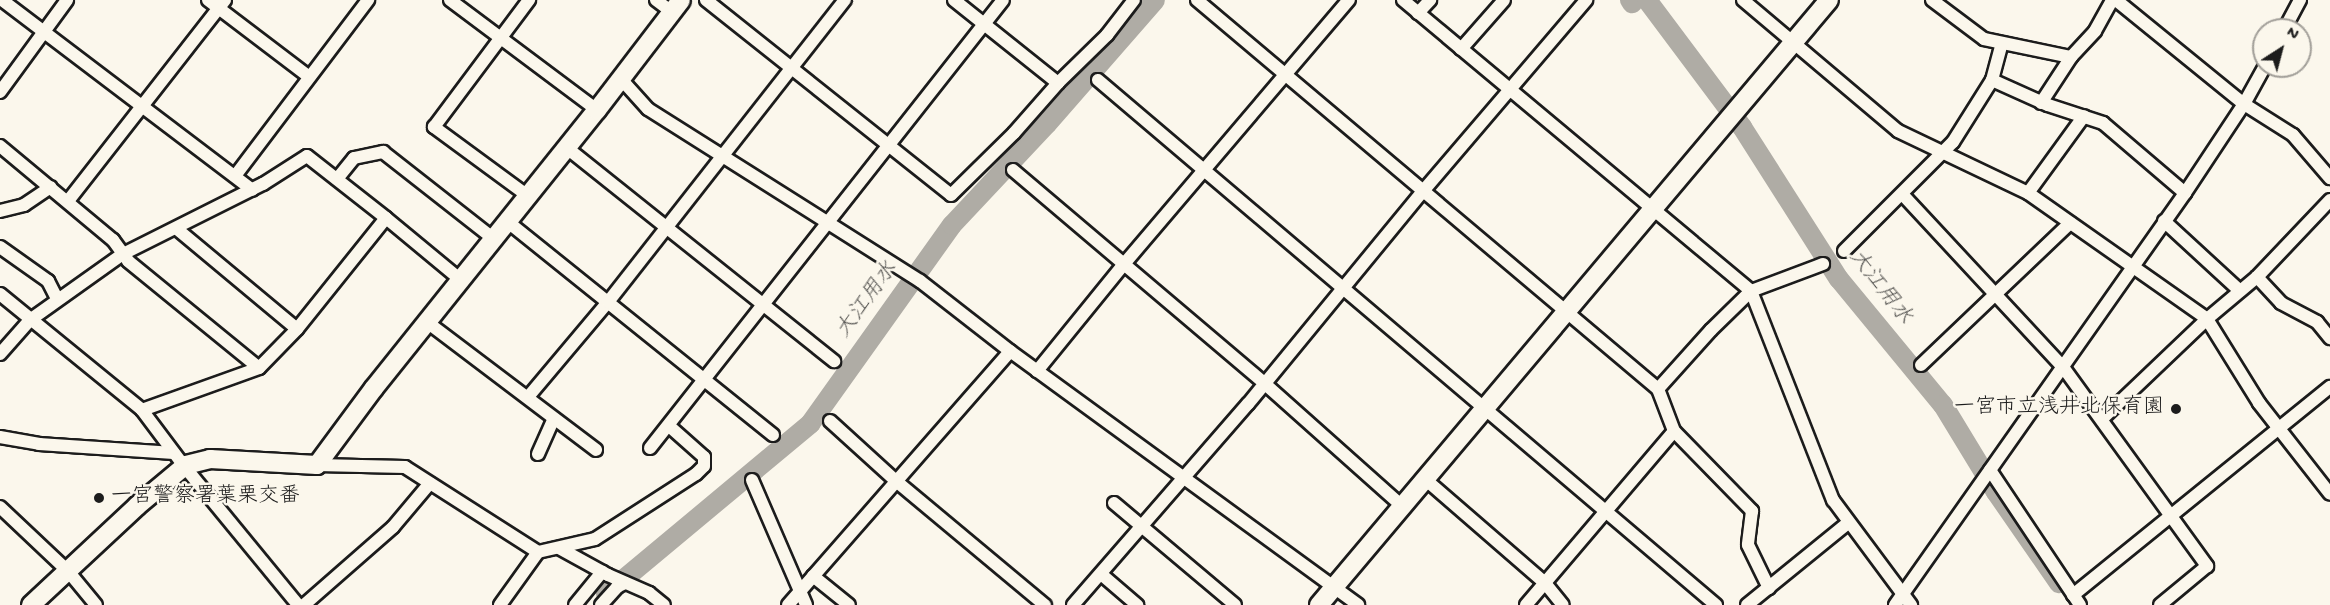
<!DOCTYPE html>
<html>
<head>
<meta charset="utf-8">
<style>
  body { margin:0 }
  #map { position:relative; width:2330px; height:605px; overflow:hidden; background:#fbf7ec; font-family:"Gochi Hand","Klee One",sans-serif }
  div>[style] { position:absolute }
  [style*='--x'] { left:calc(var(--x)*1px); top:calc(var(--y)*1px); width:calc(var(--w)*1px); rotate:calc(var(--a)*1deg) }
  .river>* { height:20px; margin:-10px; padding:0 10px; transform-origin:10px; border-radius:10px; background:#afaca5 }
  .roads { filter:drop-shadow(2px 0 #1c1c1c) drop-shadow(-2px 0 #1c1c1c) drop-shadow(0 2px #1c1c1c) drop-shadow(0 -2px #1c1c1c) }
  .street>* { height:12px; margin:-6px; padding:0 6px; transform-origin:6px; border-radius:6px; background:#fbf7ec }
  .secondary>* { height:18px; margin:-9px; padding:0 9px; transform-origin:9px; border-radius:9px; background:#fbf7ec }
  .dots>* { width:16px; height:16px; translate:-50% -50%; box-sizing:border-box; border:3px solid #fbf7ec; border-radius:50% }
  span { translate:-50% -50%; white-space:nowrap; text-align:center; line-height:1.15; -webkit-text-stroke:5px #fbf7ec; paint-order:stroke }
  .poi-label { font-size:21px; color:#1c1c1c }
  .right { translate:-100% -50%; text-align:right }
  .left { translate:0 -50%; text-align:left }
  .water-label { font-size:22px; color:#575653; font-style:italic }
  .north { position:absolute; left:2252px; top:18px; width:60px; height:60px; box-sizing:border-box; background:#fbf7ec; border:2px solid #a29f99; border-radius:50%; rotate:36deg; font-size:16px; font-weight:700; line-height:24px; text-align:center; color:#1c1c1c }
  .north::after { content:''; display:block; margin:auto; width:21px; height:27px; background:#1c1c1c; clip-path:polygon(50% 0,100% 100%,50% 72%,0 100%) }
</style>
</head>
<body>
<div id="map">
  <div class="river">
    <i style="--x:1630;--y:0;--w:4;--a:56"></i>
    <i style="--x:1647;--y:0;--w:159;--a:53.2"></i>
    <i style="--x:1742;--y:127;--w:180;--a:57.5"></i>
    <i style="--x:1839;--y:279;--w:163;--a:50.5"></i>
    <i style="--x:1943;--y:405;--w:102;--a:58.7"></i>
    <i style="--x:1996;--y:492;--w:111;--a:55.3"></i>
    <i style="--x:606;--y:594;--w:266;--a:-39.8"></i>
    <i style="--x:810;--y:424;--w:244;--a:-54.5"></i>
    <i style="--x:952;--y:225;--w:139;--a:-46.8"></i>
    <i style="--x:1047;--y:124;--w:164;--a:-48.9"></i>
  </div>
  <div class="roads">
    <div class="street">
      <i style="--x:2;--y:0;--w:314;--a:37.2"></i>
      <i style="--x:208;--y:0;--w:126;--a:37.2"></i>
      <i style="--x:450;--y:0;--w:184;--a:36.8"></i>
      <i style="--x:656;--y:0;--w:20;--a:37"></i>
      <i style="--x:706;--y:0;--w:313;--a:38.5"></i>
      <i style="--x:951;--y:195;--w:88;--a:-44.5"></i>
      <i style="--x:1014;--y:133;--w:67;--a:-48.7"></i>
      <i style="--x:1058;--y:83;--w:69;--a:-44.4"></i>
      <i style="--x:1107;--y:35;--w:44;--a:-52.4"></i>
      <i style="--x:954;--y:0;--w:133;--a:38.6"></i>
      <i style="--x:1197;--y:0;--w:603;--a:40.16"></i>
      <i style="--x:1658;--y:389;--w:45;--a:69.1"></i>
      <i style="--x:1674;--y:431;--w:112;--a:45.7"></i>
      <i style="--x:1752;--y:511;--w:34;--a:97"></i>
      <i style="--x:1748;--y:545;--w:48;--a:64"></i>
      <i style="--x:1403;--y:0;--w:454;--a:39.9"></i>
      <i style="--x:1751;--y:291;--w:225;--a:68.6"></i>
      <i style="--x:1833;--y:500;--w:131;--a:53.4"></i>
      <i style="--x:1743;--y:0;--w:203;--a:40.2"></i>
      <i style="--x:1898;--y:131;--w:144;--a:25.5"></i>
      <i style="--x:2028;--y:193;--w:219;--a:35.1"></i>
      <i style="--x:2207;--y:319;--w:99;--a:58.2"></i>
      <i style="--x:2259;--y:403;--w:115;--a:52"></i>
      <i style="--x:1932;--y:0;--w:65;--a:36.9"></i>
      <i style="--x:1984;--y:39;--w:89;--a:11.7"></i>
      <i style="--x:2071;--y:57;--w:35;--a:-47"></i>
      <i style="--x:2095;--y:31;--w:35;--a:-61"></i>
      <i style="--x:2116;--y:0;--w:165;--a:39.1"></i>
      <i style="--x:2244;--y:104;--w:58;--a:32.3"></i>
      <i style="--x:2293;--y:135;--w:57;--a:49.3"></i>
      <i style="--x:1418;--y:13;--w:18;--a:-47"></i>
      <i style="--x:2284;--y:30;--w:34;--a:-62"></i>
      <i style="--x:1461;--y:49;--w:65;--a:-48.7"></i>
      <i style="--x:621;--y:79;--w:40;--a:48"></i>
      <i style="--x:648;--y:109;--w:322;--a:32.3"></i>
      <i style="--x:920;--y:281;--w:114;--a:37.9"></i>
      <i style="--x:1010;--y:351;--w:431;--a:36.1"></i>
      <i style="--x:1098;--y:80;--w:811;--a:40.35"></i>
      <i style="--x:1992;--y:80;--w:61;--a:24.1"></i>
      <i style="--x:2048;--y:105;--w:58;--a:18.1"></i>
      <i style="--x:2103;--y:123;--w:108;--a:40.5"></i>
      <i style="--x:0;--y:92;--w:114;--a:-53.9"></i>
      <i style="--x:2041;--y:103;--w:55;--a:-56.9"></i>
      <i style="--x:0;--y:146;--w:147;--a:39.8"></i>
      <i style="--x:113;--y:240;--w:26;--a:54"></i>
      <i style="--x:128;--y:261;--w:169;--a:39.2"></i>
      <i style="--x:567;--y:148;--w:342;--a:38.6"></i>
      <i style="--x:1013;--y:170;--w:329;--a:40.3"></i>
      <i style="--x:1264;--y:383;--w:185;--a:41.7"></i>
      <i style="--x:235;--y:176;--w:221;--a:-52.9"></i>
      <i style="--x:337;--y:179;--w:27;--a:-51"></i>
      <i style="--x:354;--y:158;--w:30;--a:-12"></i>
      <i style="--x:383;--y:152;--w:141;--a:38.1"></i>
      <i style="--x:2028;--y:193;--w:95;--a:-54"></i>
      <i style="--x:1903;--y:195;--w:235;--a:47.1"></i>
      <i style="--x:2063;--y:367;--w:246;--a:54.1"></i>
      <i style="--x:2207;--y:566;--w:61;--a:140.3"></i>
      <i style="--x:528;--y:196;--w:117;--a:-143.7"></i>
      <i style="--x:434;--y:127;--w:159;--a:-53.2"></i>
      <i style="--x:68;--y:201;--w:255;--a:-52"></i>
      <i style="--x:0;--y:211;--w:25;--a:-14"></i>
      <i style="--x:24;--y:205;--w:32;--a:-34"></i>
      <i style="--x:2164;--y:221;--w:103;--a:42.6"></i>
      <i style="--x:508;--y:222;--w:340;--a:38.8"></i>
      <i style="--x:177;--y:229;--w:156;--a:39.8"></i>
      <i style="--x:0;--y:247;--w:59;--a:35.3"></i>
      <i style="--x:48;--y:281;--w:20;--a:63"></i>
      <i style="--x:1844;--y:251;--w:154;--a:-45"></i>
      <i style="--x:1953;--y:142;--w:73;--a:-57.8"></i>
      <i style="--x:1992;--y:80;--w:38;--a:-75"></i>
      <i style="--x:2257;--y:277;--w:35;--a:47"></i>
      <i style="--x:2281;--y:303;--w:41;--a:27.8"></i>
      <i style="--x:2317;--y:322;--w:21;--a:51"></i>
      <i style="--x:0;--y:294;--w:183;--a:39.2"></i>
      <i style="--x:142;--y:410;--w:70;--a:53.1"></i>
      <i style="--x:184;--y:466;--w:180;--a:50.6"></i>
      <i style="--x:427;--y:322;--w:212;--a:37.1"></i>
      <i style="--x:0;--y:354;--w:45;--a:-48.6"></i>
      <i style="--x:30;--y:320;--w:114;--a:-35.4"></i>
      <i style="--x:123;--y:254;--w:157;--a:-26.6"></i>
      <i style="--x:263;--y:184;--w:52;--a:-32.5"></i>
      <i style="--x:307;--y:156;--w:100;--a:38.1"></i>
      <i style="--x:1921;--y:365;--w:206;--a:-43.6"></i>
      <i style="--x:1037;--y:371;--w:138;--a:-50.9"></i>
      <i style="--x:1124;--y:264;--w:347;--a:-49.6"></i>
      <i style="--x:1658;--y:389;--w:79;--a:-48.1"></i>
      <i style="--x:1711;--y:330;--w:56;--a:-44.3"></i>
      <i style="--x:1751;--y:291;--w:77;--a:-20.6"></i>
      <i style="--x:528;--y:397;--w:124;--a:-49.9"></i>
      <i style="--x:608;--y:302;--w:384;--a:-51.9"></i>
      <i style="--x:142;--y:410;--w:124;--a:-19.7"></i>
      <i style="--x:259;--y:368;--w:54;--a:-45.7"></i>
      <i style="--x:297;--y:329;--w:142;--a:-51.3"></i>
      <i style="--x:386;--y:218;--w:97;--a:39.6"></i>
      <i style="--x:2102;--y:419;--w:145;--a:-43.6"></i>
      <i style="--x:2207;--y:319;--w:65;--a:-40"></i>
      <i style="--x:2257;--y:277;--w:106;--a:-46.5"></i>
      <i style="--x:830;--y:421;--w:89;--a:42.3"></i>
      <i style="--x:896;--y:481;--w:194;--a:39.8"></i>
      <i style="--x:0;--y:437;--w:40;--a:10"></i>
      <i style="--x:39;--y:444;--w:135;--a:3.8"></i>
      <i style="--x:650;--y:448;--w:570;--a:-51.76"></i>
      <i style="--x:538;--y:454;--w:39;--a:-66"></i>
      <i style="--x:317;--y:465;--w:88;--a:1.3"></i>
      <i style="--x:405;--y:467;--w:158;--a:32.6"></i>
      <i style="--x:1990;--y:470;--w:162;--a:56.3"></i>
      <i style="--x:1425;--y:479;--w:159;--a:40.9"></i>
      <i style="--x:1545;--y:583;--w:28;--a:51"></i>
      <i style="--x:752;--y:480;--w:136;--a:66.6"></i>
      <i style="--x:1114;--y:503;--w:158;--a:40.1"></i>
      <i style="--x:0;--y:507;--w:93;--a:43.3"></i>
      <i style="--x:68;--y:571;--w:44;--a:50.5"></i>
      <i style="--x:559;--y:548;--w:56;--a:28.9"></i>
      <i style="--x:608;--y:575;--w:45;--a:23.7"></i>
      <i style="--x:649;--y:593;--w:19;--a:39"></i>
      <i style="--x:1101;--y:574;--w:48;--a:40.7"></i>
      <i style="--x:813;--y:576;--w:46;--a:38.9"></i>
      <i style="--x:2073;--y:595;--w:331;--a:-39"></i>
      <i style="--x:304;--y:605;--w:118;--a:-41.2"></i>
      <i style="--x:393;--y:527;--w:57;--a:-49.9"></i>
      <i style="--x:500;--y:605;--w:65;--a:-54.4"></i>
      <i style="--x:538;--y:552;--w:58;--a:-12.8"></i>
      <i style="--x:595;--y:539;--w:120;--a:-32.8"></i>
      <i style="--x:696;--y:474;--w:11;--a:-45"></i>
      <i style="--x:704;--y:466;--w:9;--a:-90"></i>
      <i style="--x:704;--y:457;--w:47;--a:-138.5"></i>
      <i style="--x:575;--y:605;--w:43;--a:-50.7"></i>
      <i style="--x:601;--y:605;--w:24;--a:-48"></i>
      <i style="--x:617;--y:587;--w:9;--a:-27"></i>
      <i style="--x:788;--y:605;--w:337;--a:-48.8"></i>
      <i style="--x:1073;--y:605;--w:267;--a:-49"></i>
      <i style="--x:1248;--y:404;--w:277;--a:-50.6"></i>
      <i style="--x:1424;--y:190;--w:250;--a:-49.5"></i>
      <i style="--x:1526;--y:605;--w:228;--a:-49.6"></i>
      <i style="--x:1747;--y:605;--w:130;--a:-39.1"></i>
      <i style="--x:1895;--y:605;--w:504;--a:-54.86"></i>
      <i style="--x:2185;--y:193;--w:107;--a:-56.5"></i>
      <i style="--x:2244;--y:104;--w:43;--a:-61.1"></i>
    </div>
    <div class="secondary">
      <i style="--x:31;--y:605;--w:145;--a:-43"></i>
      <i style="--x:137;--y:506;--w:64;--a:-39.9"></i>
      <i style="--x:186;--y:465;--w:25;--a:-14"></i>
      <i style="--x:210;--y:459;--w:107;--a:3.2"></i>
      <i style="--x:317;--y:465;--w:96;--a:-53.5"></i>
      <i style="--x:374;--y:388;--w:356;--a:-51.3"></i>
      <i style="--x:597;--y:110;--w:138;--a:-52.6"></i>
      <i style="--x:1319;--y:605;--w:791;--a:-49.87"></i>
    </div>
  </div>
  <div class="dots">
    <i style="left:2176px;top:409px;background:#1c1c1c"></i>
    <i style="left:99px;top:498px;background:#1c1c1c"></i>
  </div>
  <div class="poi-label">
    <span class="right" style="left:2164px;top:409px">一宮市立浅井北保育園</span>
    <span class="left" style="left:111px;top:498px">一宮警察署葉栗交番</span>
  </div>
  <div class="water-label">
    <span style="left:1879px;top:288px;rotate:52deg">大江用水</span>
    <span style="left:868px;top:301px;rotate:-54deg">大江用水</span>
  </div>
  <div class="north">N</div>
</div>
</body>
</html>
